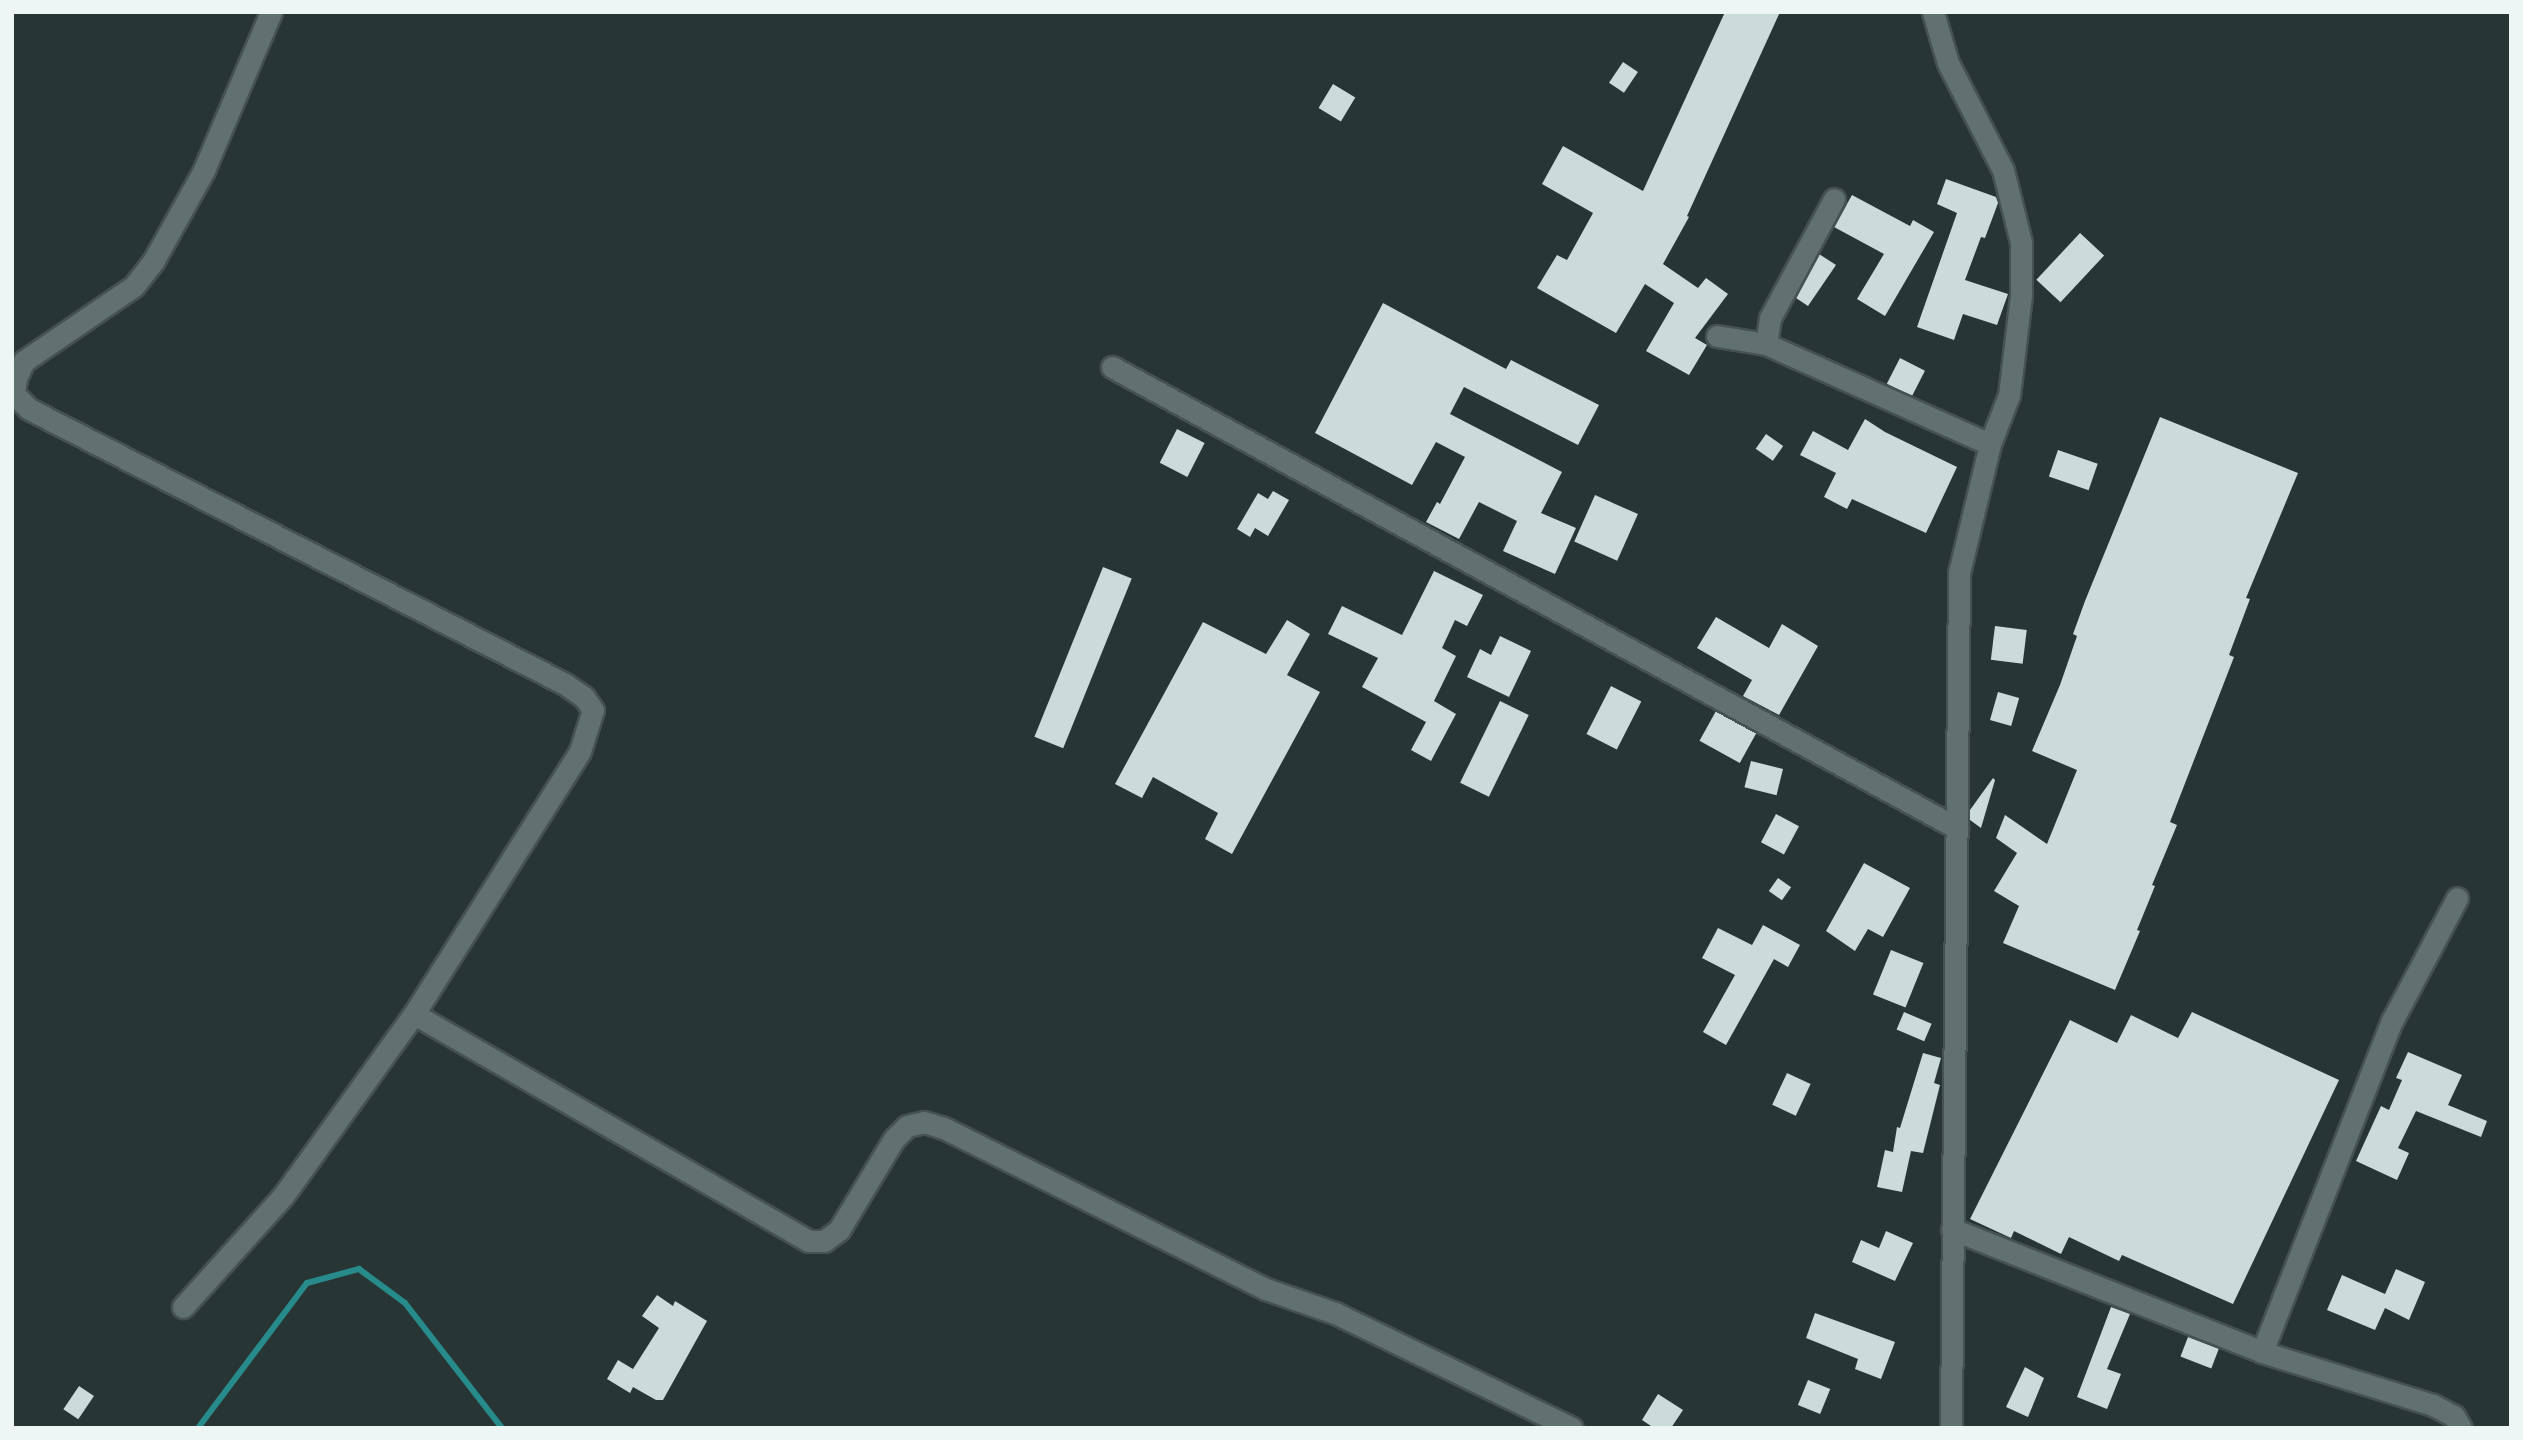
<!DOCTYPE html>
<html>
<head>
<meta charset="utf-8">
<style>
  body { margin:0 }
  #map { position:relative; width:2523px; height:1440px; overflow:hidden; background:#283535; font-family:"DM Sans",sans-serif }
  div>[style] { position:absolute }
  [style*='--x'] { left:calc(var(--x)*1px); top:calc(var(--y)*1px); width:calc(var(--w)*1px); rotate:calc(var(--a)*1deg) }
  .stream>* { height:6px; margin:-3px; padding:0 3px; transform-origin:3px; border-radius:3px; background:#288b8b }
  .building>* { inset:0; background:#cbdbda; transform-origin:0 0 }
  .roads { filter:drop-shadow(2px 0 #465151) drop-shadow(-2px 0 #465151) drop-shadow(0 2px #465151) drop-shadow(0 -2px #465151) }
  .minor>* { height:21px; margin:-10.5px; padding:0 10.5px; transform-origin:10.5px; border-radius:10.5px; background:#617070 }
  span { translate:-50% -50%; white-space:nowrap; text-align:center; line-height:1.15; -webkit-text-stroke:7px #283535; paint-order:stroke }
  .frame { position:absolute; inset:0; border:14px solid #edf5f5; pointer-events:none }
</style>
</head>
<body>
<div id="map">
  <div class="stream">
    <i style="--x:198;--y:1428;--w:181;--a:-53.1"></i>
    <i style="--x:307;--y:1283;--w:54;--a:-15.1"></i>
    <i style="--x:359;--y:1269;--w:57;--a:36.5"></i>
    <i style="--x:405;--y:1303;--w:158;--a:52.2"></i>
  </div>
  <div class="building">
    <i style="clip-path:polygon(1725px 12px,1780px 12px,1687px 216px,1689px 217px,1663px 264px,1698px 288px,1706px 278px,1728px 294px,1695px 338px,1707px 345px,1689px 375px,1646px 351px,1674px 303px,1645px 284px,1616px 333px,1537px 288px,1557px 255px,1567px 260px,1593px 213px,1542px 184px,1563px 146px,1643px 191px)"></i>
    <i style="left:1623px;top:62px;width:18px;height:25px;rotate:34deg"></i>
    <i style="left:1333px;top:84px;width:26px;height:28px;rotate:31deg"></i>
    <i style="clip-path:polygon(1946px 179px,1996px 197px,1998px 203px,1985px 238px,1981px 237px,1965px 280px,2008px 294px,1997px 325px,1963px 314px,1954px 340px,1917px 327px,1957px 213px,1937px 204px)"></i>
    <i style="clip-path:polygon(1852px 195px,1910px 226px,1913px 220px,1934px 232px,1885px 316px,1857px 299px,1884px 254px,1834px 227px)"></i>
    <i style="left:2080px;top:233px;width:33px;height:64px;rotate:43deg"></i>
    <i style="clip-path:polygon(1819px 254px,1836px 265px,1808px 306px,1796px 298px)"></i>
    <i style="clip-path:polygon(1383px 303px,1506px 369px,1511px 360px,1599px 405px,1578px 445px,1464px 387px,1450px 414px,1562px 472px,1541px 513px,1576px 528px,1555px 574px,1503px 551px,1517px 521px,1479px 502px,1459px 539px,1426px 522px,1437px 502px,1440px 504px,1465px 457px,1436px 442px,1412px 485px,1315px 433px)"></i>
    <i style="left:1900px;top:358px;width:28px;height:29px;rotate:27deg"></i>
    <i style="clip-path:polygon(2160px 417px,2298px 473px,2246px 598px,2250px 599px,2229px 655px,2234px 657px,2170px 822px,2177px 825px,2152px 885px,2155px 886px,2137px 930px,2140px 931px,2115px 990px,2003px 943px,2019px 906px,1994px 891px,2017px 853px,1996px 838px,2005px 815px,2047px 844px,2077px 770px,2032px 751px,2060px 685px,2077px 636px,2073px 634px,2085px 601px)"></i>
    <i style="clip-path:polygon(1865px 419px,1885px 432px,1957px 467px,1926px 533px,1852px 499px,1847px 509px,1824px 497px,1836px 473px,1800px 455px,1813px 431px,1848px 450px)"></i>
    <i style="left:1177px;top:429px;width:31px;height:38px;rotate:27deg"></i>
    <i style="left:1766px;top:434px;width:21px;height:18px;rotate:35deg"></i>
    <i style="left:2058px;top:450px;width:42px;height:28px;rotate:19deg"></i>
    <i style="clip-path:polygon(1273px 491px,1289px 500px,1268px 536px,1255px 528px,1250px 537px,1237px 529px,1258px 493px,1268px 499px)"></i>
    <i style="left:1595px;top:495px;width:47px;height:51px;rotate:24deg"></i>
    <i style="left:1103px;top:567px;width:31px;height:183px;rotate:22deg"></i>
    <i style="clip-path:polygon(1434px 571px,1483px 595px,1467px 626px,1455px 620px,1442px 648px,1456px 656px,1434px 701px,1456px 714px,1431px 761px,1411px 750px,1426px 722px,1362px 687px,1378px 658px,1328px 634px,1342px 606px,1402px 635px)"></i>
    <i style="clip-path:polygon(1716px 617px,1769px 648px,1782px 624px,1818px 646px,1779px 715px,1743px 696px,1752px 680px,1697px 648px)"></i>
    <i style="clip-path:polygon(1287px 620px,1310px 634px,1287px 675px,1320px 692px,1232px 854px,1205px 839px,1218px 813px,1153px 777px,1142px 798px,1115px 784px,1203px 622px,1266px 654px)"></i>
    <i style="left:1995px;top:626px;width:32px;height:34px;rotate:7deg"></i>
    <i style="clip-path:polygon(1500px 636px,1531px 651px,1509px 697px,1467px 677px,1480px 649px,1491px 655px)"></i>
    <i style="left:1611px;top:686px;width:34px;height:54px;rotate:27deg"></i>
    <i style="left:1998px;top:692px;width:22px;height:29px;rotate:16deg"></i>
    <i style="left:1500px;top:701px;width:32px;height:91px;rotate:26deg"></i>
    <i style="left:1716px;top:711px;width:46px;height:34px;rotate:29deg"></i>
    <i style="left:1751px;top:761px;width:33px;height:27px;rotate:14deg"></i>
    <i style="clip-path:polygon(1993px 778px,1995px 780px,1981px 828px,1970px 820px,1970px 810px)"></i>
    <i style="left:1776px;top:814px;width:26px;height:32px;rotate:28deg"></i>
    <i style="clip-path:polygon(1864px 863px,1910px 888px,1883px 937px,1868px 929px,1855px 951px,1826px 931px)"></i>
    <i style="left:1778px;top:878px;width:16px;height:16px;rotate:35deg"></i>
    <i style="clip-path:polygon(1763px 925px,1800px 945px,1788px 967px,1774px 959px,1726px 1045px,1703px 1032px,1735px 975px,1702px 958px,1718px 928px,1752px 945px)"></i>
    <i style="left:1891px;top:950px;width:35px;height:48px;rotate:22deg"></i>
    <i style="left:1904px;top:1012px;width:30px;height:19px;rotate:23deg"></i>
    <i style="clip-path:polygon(2192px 1012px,2339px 1080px,2233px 1304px,2122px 1255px,2119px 1261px,2069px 1237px,2061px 1254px,2014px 1231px,2011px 1238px,1970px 1219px,2070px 1020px,2117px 1043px,2131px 1015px,2178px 1038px)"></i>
    <i style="clip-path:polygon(2408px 1052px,2462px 1075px,2448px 1105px,2487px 1121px,2481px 1137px,2416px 1111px,2398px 1148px,2409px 1153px,2397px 1180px,2356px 1161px,2381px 1106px,2389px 1110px,2402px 1080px,2396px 1078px)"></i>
    <i style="clip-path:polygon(1923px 1053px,1941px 1058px,1934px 1083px,1940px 1085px,1923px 1153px,1911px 1151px,1902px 1192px,1877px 1187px,1885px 1150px,1893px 1152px,1897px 1127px,1900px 1128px)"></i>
    <i style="left:1787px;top:1073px;width:26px;height:35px;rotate:25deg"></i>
    <i style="clip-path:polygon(1886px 1231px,1913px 1243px,1895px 1281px,1852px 1262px,1861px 1240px,1879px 1248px)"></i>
    <i style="clip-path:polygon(2396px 1269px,2425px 1282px,2409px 1320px,2385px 1308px,2375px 1330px,2327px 1310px,2342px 1275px,2385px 1294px)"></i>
    <i style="clip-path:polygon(657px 1295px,673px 1306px,675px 1301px,707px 1321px,663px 1400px,656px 1400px,633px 1387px,630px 1393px,607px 1379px,618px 1360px,633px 1369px,659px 1328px,642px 1316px)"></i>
    <i style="clip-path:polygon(2111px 1307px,2130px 1314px,2107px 1369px,2121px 1374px,2107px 1409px,2077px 1397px)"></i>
    <i style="clip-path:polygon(1815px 1313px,1895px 1342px,1881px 1379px,1855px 1369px,1858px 1359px,1806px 1338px)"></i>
    <i style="left:2188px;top:1337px;width:33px;height:21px;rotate:21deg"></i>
    <i style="clip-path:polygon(2025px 1367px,2044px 1378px,2028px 1417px,2006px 1407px)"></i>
    <i style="left:1808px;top:1380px;width:24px;height:27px;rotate:22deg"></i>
    <i style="left:79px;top:1386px;width:18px;height:28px;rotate:34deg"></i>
    <i style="clip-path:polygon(1658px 1394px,1683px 1410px,1671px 1428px,1654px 1428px,1642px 1420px)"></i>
  </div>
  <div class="roads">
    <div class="minor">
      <i style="--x:1933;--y:12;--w:53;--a:73.6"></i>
      <i style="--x:1948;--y:63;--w:120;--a:62.8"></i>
      <i style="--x:2003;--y:170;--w:74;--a:76"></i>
      <i style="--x:2021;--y:242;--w:53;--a:90"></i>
      <i style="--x:2021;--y:295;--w:101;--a:96.8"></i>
      <i style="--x:2009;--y:395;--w:53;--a:111.2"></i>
      <i style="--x:1990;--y:444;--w:133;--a:103.5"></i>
      <i style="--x:1959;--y:573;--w:855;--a:90.54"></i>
      <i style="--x:1717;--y:336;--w:50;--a:9.3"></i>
      <i style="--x:1766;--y:344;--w:245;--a:24.1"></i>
      <i style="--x:1766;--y:344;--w:26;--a:-81"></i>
      <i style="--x:1770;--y:318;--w:135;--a:-61.7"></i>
      <i style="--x:1112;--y:367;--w:963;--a:28.62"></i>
      <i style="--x:414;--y:1014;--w:455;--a:29.9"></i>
      <i style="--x:808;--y:1241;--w:16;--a:0"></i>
      <i style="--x:824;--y:1241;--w:19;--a:-36"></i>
      <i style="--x:839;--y:1230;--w:106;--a:-58.9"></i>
      <i style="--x:894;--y:1139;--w:18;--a:-45"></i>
      <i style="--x:907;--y:1126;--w:17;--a:-13"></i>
      <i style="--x:924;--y:1122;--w:21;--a:17"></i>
      <i style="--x:944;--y:1128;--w:360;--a:26.6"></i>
      <i style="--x:1266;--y:1289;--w:73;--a:19.2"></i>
      <i style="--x:1335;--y:1313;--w:263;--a:25.9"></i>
      <i style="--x:1952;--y:1229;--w:334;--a:21.6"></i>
      <i style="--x:2262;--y:1352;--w:179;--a:17.2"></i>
      <i style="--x:2433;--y:1405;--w:24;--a:28"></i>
      <i style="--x:2454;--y:1416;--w:14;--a:60"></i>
      <i style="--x:183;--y:1307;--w:149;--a:-48"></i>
      <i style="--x:283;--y:1196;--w:224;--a:-54.3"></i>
      <i style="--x:414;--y:1014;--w:311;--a:-57.7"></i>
      <i style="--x:580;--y:751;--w:43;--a:-72.4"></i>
      <i style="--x:593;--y:710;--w:16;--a:-125"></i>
      <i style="--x:584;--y:697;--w:23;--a:-146"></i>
      <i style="--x:565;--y:684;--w:602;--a:-152.84"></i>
      <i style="--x:29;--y:409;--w:21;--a:-135"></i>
      <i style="--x:14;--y:394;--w:16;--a:-83"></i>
      <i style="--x:16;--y:378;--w:19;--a:-65"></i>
      <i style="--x:24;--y:361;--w:133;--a:-34.3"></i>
      <i style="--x:134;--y:286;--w:33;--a:-52"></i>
      <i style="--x:154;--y:260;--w:103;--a:-60.9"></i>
      <i style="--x:204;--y:170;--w:172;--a:-67"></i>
      <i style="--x:2262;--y:1352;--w:356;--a:-68.6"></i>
      <i style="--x:2392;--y:1021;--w:139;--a:-62.1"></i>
    </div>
  </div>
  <div class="frame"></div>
</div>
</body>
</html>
